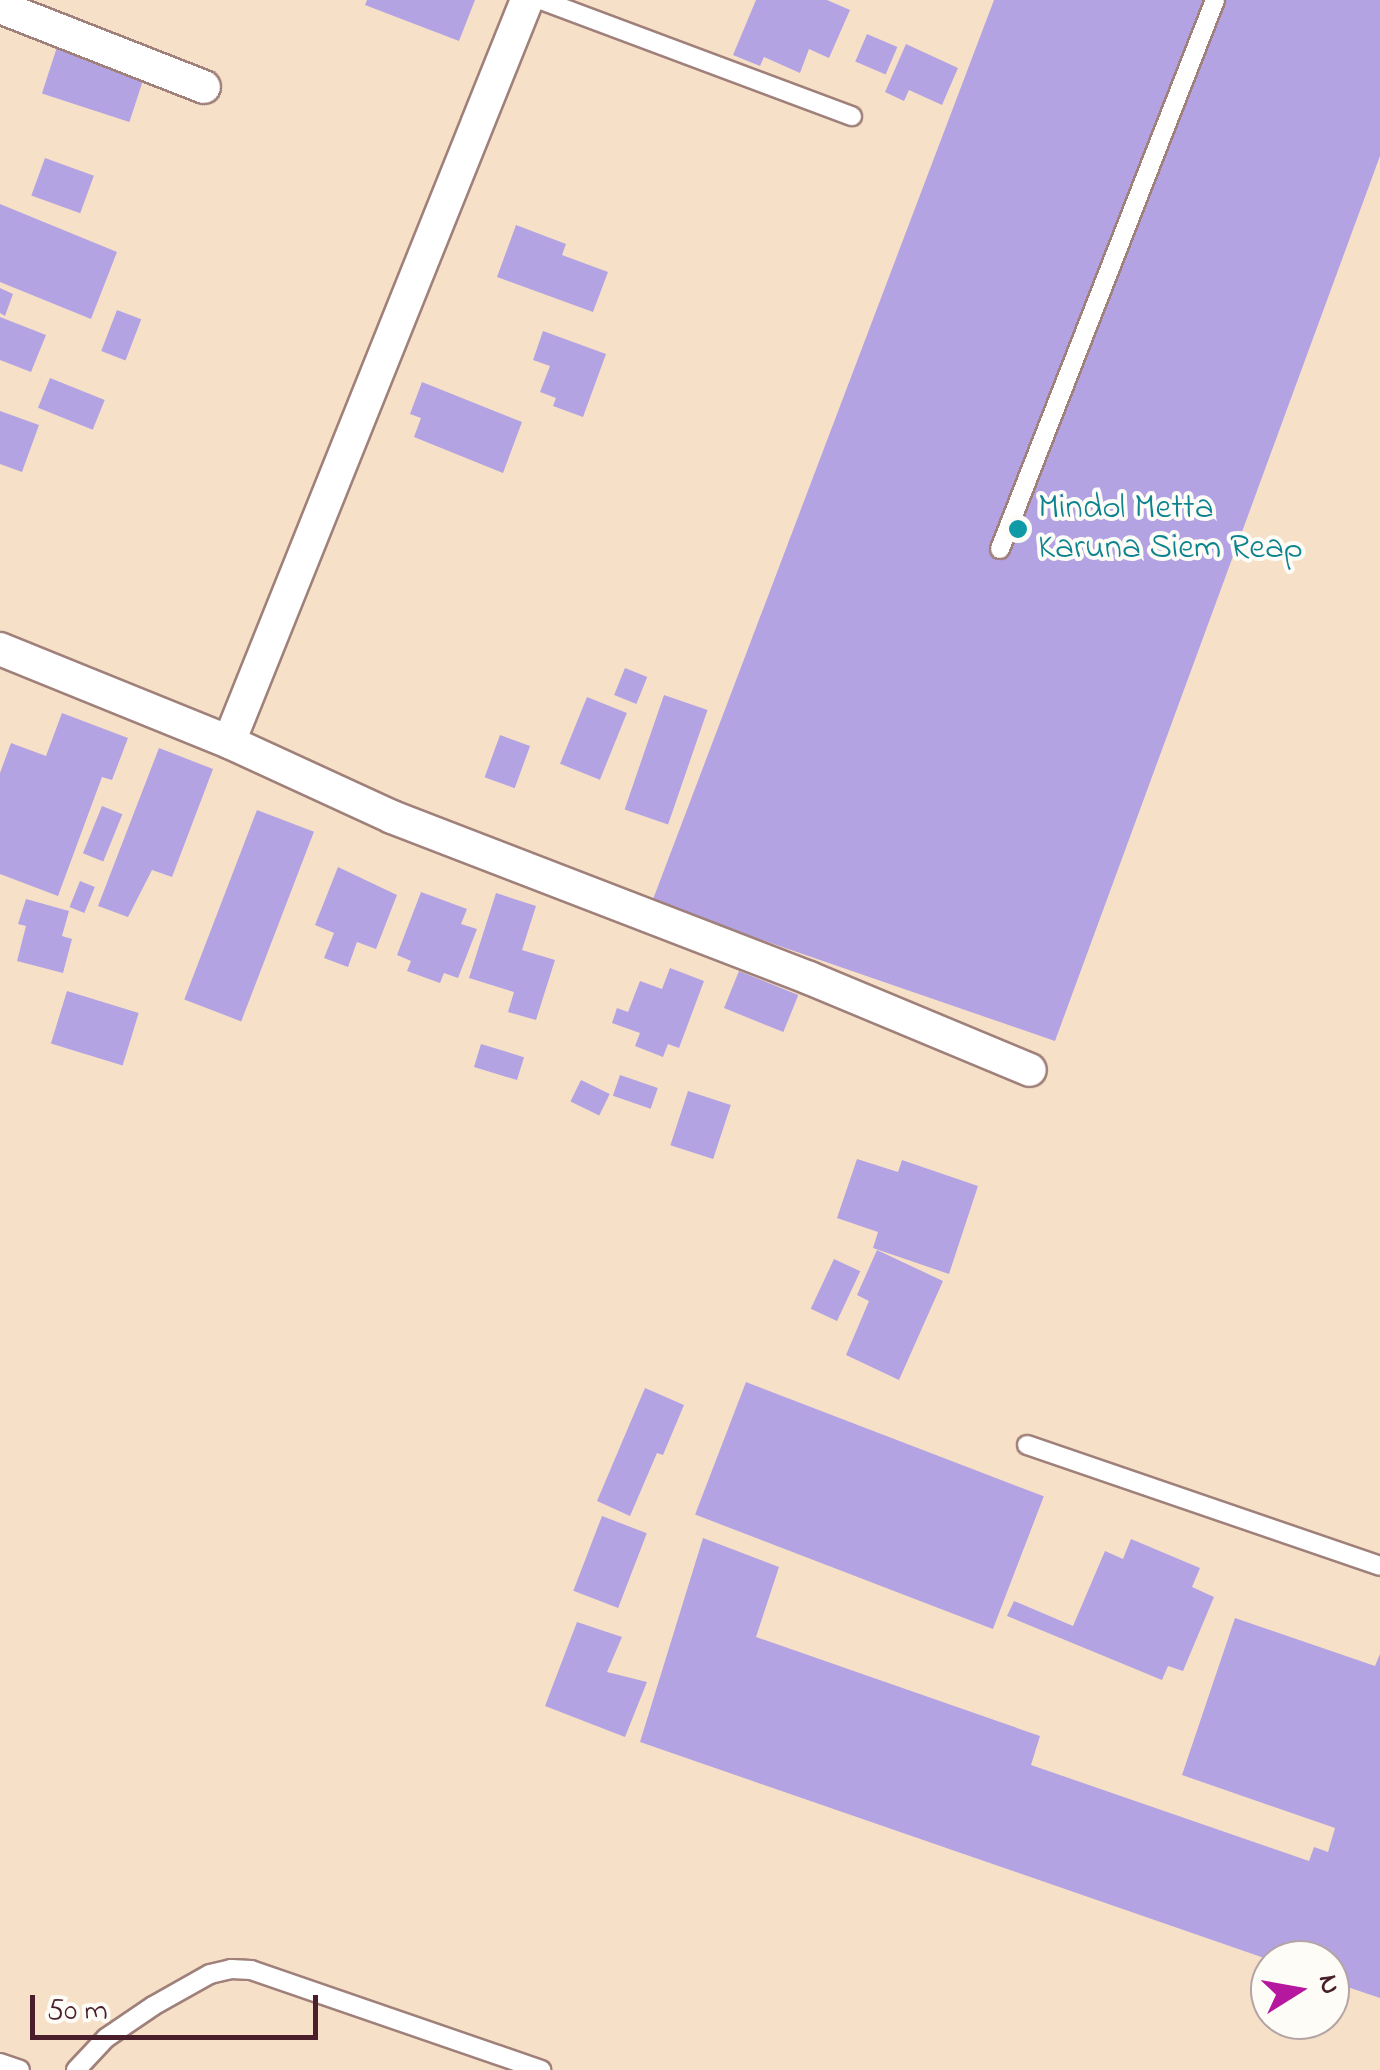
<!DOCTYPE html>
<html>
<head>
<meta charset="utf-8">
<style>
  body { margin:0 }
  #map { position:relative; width:1380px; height:2070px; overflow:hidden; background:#f6e1c8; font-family:"Indie Flower",sans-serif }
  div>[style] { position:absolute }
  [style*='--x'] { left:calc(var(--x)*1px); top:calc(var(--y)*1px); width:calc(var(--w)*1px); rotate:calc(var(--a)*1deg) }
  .building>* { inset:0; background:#b3a3e2; transform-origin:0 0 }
  .roads { filter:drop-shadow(2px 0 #a0807a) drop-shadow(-2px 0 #a0807a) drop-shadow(0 2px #a0807a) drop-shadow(0 -2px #a0807a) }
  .service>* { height:18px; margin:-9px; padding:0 9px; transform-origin:9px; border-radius:9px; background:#fff }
  .minor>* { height:32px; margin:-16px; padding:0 16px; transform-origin:16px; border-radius:16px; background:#fff }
  .dots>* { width:28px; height:28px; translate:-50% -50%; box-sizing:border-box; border:5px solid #fdfcf7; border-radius:50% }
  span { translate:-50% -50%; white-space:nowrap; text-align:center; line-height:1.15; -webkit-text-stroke:8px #fdfcf7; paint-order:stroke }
  .culture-label { font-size:35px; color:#0d838f }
  .left { translate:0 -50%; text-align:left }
  .north { position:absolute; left:1250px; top:1940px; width:100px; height:100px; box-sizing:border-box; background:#fdfcf7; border:2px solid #b5a4a5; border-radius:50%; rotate:79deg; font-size:28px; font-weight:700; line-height:40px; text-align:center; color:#4a1f2b }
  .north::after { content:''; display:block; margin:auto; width:35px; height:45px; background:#b5179e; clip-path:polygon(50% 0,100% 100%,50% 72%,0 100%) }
  .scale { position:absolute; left:30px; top:1995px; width:288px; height:45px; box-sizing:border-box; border:5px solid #4a1f2b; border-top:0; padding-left:12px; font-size:30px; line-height:35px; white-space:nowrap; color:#4a1f2b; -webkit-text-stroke:8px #fdfcf7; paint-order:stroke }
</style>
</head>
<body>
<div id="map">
  <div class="building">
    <i style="clip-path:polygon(367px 0,475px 0,459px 41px,365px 5px)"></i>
    <i style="clip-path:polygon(756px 0,827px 0,850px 10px,829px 58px,809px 49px,800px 73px,764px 57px,760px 66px,733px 55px)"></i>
    <i style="clip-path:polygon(994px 0,1380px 0,1380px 156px,1055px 1041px,652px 902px)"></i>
    <i style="left:867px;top:34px;width:33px;height:30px;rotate:23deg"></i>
    <i style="left:58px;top:44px;width:92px;height:52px;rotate:18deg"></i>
    <i style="clip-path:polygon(906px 44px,958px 68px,942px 105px,909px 90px,904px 101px,885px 92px)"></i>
    <i style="left:45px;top:158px;width:52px;height:40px;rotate:20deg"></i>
    <i style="clip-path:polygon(0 204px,117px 252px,91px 319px,0 282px)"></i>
    <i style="clip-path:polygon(516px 225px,566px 244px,562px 255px,608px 272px,593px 312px,497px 277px)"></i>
    <i style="clip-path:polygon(0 288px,13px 294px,5px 316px,0 313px)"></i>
    <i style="left:117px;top:310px;width:26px;height:44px;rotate:21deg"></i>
    <i style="clip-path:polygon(0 317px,46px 335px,31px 372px,0 360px)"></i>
    <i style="clip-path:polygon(543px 331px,606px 354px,583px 417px,553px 406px,556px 398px,540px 392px,550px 366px,533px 360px)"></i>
    <i style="left:50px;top:378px;width:59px;height:32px;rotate:22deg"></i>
    <i style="clip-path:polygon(422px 382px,522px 422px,503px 473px,414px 437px,421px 418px,410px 414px)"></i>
    <i style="clip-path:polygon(0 411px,39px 425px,22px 472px,0 464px)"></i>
    <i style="left:625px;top:668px;width:24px;height:29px;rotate:22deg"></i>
    <i style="left:664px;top:695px;width:46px;height:121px;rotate:19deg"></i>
    <i style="left:587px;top:697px;width:43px;height:72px;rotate:22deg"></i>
    <i style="clip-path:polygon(62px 713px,128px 738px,112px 780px,102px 777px,58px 896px,0 874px,0 773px,11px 743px,46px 756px)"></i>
    <i style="left:500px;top:735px;width:32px;height:45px;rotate:20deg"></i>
    <i style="clip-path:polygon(159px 748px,213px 769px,172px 877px,152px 870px,128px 917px,98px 906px)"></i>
    <i style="left:102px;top:806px;width:22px;height:51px;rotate:22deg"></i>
    <i style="left:257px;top:810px;width:61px;height:203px;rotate:21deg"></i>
    <i style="clip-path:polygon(338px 867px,397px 895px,376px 949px,357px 942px,348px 967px,324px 958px,334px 933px,315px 925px)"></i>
    <i style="left:80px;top:881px;width:16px;height:28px;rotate:22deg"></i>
    <i style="clip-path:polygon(421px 892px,467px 909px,461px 924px,477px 929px,458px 978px,444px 973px,440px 983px,407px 971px,411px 961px,397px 955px)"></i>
    <i style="clip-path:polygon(496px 893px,536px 906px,522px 950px,555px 960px,536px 1020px,508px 1012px,514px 992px,469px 978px)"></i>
    <i style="clip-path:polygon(26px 899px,69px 911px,62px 936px,72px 939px,63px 973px,17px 961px,26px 926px,18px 924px)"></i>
    <i style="clip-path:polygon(670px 968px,704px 981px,679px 1048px,668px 1044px,663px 1057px,635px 1046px,640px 1033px,612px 1023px,617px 1008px,628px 1012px,640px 981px,662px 989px)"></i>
    <i style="left:739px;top:971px;width:64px;height:40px;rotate:22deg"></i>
    <i style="left:67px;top:991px;width:75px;height:55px;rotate:17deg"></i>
    <i style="left:481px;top:1044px;width:45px;height:24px;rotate:17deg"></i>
    <i style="left:620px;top:1075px;width:40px;height:22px;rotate:19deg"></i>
    <i style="left:581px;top:1080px;width:32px;height:24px;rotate:26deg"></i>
    <i style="left:688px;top:1091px;width:45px;height:57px;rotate:18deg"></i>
    <i style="clip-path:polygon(857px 1159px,898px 1172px,902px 1160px,978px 1186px,949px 1274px,873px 1248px,878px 1232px,837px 1218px)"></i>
    <i style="clip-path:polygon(877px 1250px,943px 1281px,899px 1380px,846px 1355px,869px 1301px,857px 1295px)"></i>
    <i style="left:834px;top:1259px;width:29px;height:55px;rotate:25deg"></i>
    <i style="left:746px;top:1382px;width:319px;height:142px;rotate:21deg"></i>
    <i style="clip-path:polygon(645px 1388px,684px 1405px,663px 1455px,657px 1453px,630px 1516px,597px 1501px)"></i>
    <i style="left:602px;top:1516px;width:48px;height:80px;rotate:21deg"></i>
    <i style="clip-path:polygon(703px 1538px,779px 1567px,756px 1637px,1040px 1736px,1031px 1765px,1309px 1861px,1314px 1847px,1328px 1852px,1335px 1828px,1182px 1775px,1235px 1618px,1375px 1666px,1380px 1654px,1380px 1998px,1330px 1981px,1330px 1960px,1270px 1960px,640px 1742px)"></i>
    <i style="clip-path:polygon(1131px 1539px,1200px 1568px,1192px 1587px,1214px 1597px,1183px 1671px,1168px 1666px,1162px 1680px,1007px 1616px,1014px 1601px,1073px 1626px,1105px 1551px,1123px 1559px)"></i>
    <i style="clip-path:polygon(577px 1622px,622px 1637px,607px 1672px,647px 1682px,625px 1737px,545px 1706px)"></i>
  </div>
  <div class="roads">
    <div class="service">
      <i style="--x:541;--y:0;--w:332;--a:20.5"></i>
      <i style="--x:1000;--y:549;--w:590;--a:-68.61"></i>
      <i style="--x:1027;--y:1445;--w:373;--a:18.9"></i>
      <i style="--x:0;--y:2063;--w:21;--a:19"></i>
      <i style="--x:76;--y:2070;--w:44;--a:-46.8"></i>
      <i style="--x:106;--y:2038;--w:57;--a:-34.2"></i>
      <i style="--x:153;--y:2006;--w:65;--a:-29.3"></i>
      <i style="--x:210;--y:1974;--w:22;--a:-13"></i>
      <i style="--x:231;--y:1969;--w:20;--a:3"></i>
      <i style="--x:251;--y:1970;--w:307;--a:19"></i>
    </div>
    <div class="minor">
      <i style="--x:0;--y:7;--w:219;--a:21.4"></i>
      <i style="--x:0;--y:649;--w:247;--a:22.1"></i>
      <i style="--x:229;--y:742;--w:179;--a:24.7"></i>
      <i style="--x:392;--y:817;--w:447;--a:21.1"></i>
      <i style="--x:809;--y:978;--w:239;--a:22.6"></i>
      <i style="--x:229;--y:742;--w:800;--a:-68.12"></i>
    </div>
  </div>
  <div class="dots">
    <i style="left:1018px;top:529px;background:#0f9aa8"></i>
  </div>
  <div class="culture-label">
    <span class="left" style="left:1038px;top:529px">Mindol Metta<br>Karuna Siem Reap</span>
  </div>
  <div class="north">N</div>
  <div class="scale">50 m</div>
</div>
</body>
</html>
